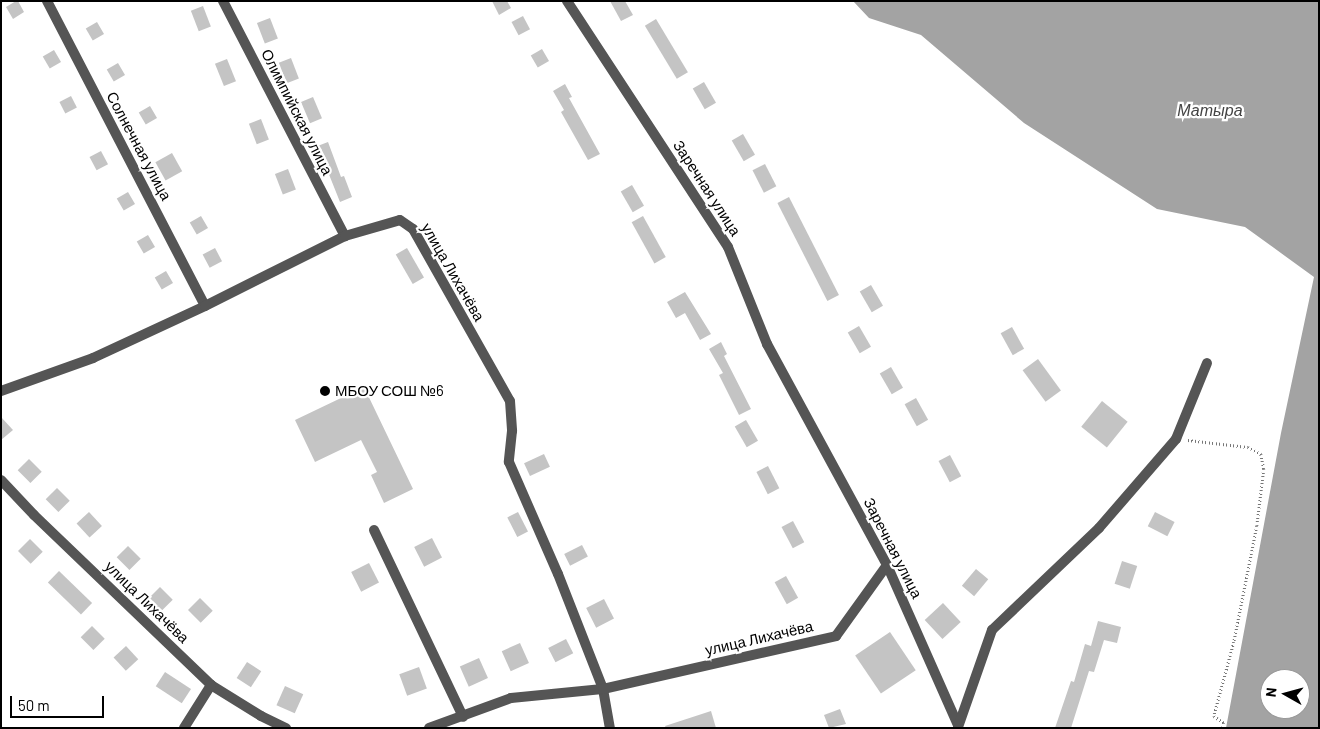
<!DOCTYPE html>
<html>
<head>
<meta charset="utf-8">
<style>
  body { margin:0 }
  #map { position:relative; width:1320px; height:729px; overflow:hidden; background:#fff; font-family:Barlow,sans-serif }
  div>[style] { position:absolute }
  [style*='--x'] { left:calc(var(--x)*1px); top:calc(var(--y)*1px); width:calc(var(--w)*1px); rotate:calc(var(--a)*1deg) }
  .water>* { inset:0; background:#a3a3a3 }
  .building>* { inset:0; background:#c4c4c4; transform-origin:0 0 }
  .path>* { height:2.5px; margin-top:-1.25px; transform-origin:0; background:repeating-linear-gradient(90deg,#777 0 1px,transparent 0 3.5px) }
  .street>* { height:10px; margin:-5px; padding:0 5px; transform-origin:5px; border-radius:5px; background:#555 }
  .dots>* { width:14px; height:14px; translate:-50% -50%; box-sizing:border-box; border:2px solid #fff; border-radius:50% }
  span { translate:-50% -50%; white-space:nowrap; text-align:center; line-height:1.15; -webkit-text-stroke:4.5px #fff; paint-order:stroke }
  .street-label { font-size:15px; color:#000 }
  .poi-label { font-size:15px; color:#000 }
  .left { translate:0 -50%; text-align:left }
  .water-label { font-size:16px; color:#444; font-style:italic }
  .frame { position:absolute; inset:0; border:2px solid #000; pointer-events:none }
  .north { position:absolute; left:1260px; top:669px; width:50px; height:50px; box-sizing:border-box; background:#fff; border:1px solid #999; border-radius:50%; rotate:277deg; font-size:14px; font-weight:700; line-height:20px; text-align:center; color:#000 }
  .north::after { content:''; display:block; margin:auto; width:18px; height:22px; background:#000; clip-path:polygon(50% 0,100% 100%,50% 72%,0 100%) }
  .scale { position:absolute; left:10px; top:696px; width:94px; height:22px; box-sizing:border-box; border:2px solid #000; border-top:0; padding-left:6px; font-size:15px; line-height:18px; white-space:nowrap; color:#000; -webkit-text-stroke:4px #fff; paint-order:stroke }
</style>
</head>
<body>
<div id="map">
  <div class="water">
    <i style="clip-path:polygon(evenodd,853px 1px,1319px 1px,1319px 728px,1226px 728px,1281px 433px,1314px 277px,1245px 227px,1157px 209px,1024px 123px,921px 35px,869px 18px,853px 1px,1270px 679px,1300px 679px,1300px 709px,1270px 709px,1270px 679px)"></i>
  </div>
  <div class="building">
    <i style="clip-path:polygon(16px 1px,18px 1px,24px 12px,13px 19px,6px 7px)"></i>
    <i style="clip-path:polygon(492px 1px,507px 1px,511px 8px,499px 15px)"></i>
    <i style="clip-path:polygon(610px 1px,625px 1px,633px 15px,621px 21px)"></i>
    <i style="left:203px;top:6px;width:22px;height:13px;rotate:69deg"></i>
    <i style="left:523px;top:16px;width:15px;height:13px;rotate:62deg"></i>
    <i style="left:270px;top:18px;width:22px;height:14px;rotate:69deg"></i>
    <i style="left:656px;top:19px;width:62px;height:13px;rotate:59deg"></i>
    <i style="left:97px;top:22px;width:14px;height:13px;rotate:60deg"></i>
    <i style="left:542px;top:49px;width:14px;height:13px;rotate:60deg"></i>
    <i style="left:54px;top:50px;width:14px;height:13px;rotate:60deg"></i>
    <i style="left:291px;top:58px;width:22px;height:13px;rotate:69deg"></i>
    <i style="left:227px;top:59px;width:24px;height:13px;rotate:68deg"></i>
    <i style="left:118px;top:63px;width:14px;height:13px;rotate:60deg"></i>
    <i style="left:704px;top:82px;width:24px;height:13px;rotate:60deg"></i>
    <i style="clip-path:polygon(565px 84px,572px 97px,569px 98px,600px 154px,588px 160px,561px 112px,564px 110px,553px 91px)"></i>
    <i style="left:71px;top:96px;width:13px;height:13px;rotate:63deg"></i>
    <i style="left:313px;top:97px;width:23px;height:13px;rotate:67deg"></i>
    <i style="left:150px;top:106px;width:14px;height:13px;rotate:60deg"></i>
    <i style="left:261px;top:119px;width:22px;height:13px;rotate:69deg"></i>
    <i style="left:743px;top:134px;width:24px;height:13px;rotate:60deg"></i>
    <i style="clip-path:polygon(328px 142px,341px 177px,344px 176px,352px 197px,340px 202px,326px 167px,323px 168px,315px 147px)"></i>
    <i style="left:101px;top:151px;width:15px;height:13px;rotate:62deg"></i>
    <i style="left:172px;top:153px;width:21px;height:19px;rotate:61deg"></i>
    <i style="left:765px;top:164px;width:25px;height:14px;rotate:63deg"></i>
    <i style="left:288px;top:169px;width:22px;height:14px;rotate:69deg"></i>
    <i style="left:632px;top:185px;width:24px;height:13px;rotate:60deg"></i>
    <i style="left:128px;top:192px;width:14px;height:13px;rotate:60deg"></i>
    <i style="left:789px;top:197px;width:110px;height:13px;rotate:63deg"></i>
    <i style="left:201px;top:216px;width:14px;height:13px;rotate:60deg"></i>
    <i style="left:643px;top:216px;width:47px;height:13px;rotate:61deg"></i>
    <i style="left:148px;top:235px;width:14px;height:13px;rotate:60deg"></i>
    <i style="left:215px;top:248px;width:15px;height:14px;rotate:62deg"></i>
    <i style="left:407px;top:248px;width:34px;height:13px;rotate:60deg"></i>
    <i style="left:166px;top:271px;width:14px;height:13px;rotate:60deg"></i>
    <i style="left:871px;top:285px;width:24px;height:13px;rotate:60deg"></i>
    <i style="clip-path:polygon(685px 292px,711px 334px,700px 340px,685px 313px,676px 318px,667px 302px)"></i>
    <i style="left:859px;top:326px;width:24px;height:13px;rotate:60deg"></i>
    <i style="left:1012px;top:327px;width:25px;height:13px;rotate:61deg"></i>
    <i style="clip-path:polygon(721px 342px,727px 354px,724px 356px,751px 409px,739px 415px,719px 375px,723px 373px,709px 349px)"></i>
    <i style="left:1038px;top:359px;width:39px;height:19px;rotate:54deg"></i>
    <i style="left:891px;top:367px;width:24px;height:13px;rotate:60deg"></i>
    <i style="clip-path:polygon(364px 387px,413px 489px,384px 503px,371px 475px,377px 472px,361px 440px,315px 462px,295px 420px)"></i>
    <i style="left:916px;top:398px;width:25px;height:13px;rotate:61deg"></i>
    <i style="left:1102px;top:401px;width:33px;height:33px;rotate:39deg"></i>
    <i style="clip-path:polygon(1px 417px,13px 430px,1px 440px)"></i>
    <i style="left:746px;top:420px;width:24px;height:13px;rotate:60deg"></i>
    <i style="left:544px;top:454px;width:14px;height:22px;rotate:65deg"></i>
    <i style="left:950px;top:455px;width:24px;height:13px;rotate:62deg"></i>
    <i style="left:29px;top:459px;width:18px;height:16px;rotate:45deg"></i>
    <i style="left:768px;top:466px;width:25px;height:13px;rotate:63deg"></i>
    <i style="left:57px;top:488px;width:18px;height:16px;rotate:45deg"></i>
    <i style="left:89px;top:512px;width:19px;height:17px;rotate:47deg"></i>
    <i style="left:518px;top:512px;width:22px;height:12px;rotate:63deg"></i>
    <i style="left:1155px;top:512px;width:22px;height:16px;rotate:27deg"></i>
    <i style="left:793px;top:521px;width:24px;height:13px;rotate:62deg"></i>
    <i style="left:432px;top:538px;width:22px;height:20px;rotate:63deg"></i>
    <i style="left:30px;top:539px;width:18px;height:17px;rotate:45deg"></i>
    <i style="left:582px;top:545px;width:13px;height:20px;rotate:63deg"></i>
    <i style="left:128px;top:546px;width:18px;height:16px;rotate:45deg"></i>
    <i style="left:1122px;top:561px;width:16px;height:24px;rotate:18deg"></i>
    <i style="left:369px;top:563px;width:22px;height:20px;rotate:63deg"></i>
    <i style="left:976px;top:569px;width:16px;height:22px;rotate:40deg"></i>
    <i style="left:59px;top:571px;width:46px;height:16px;rotate:44deg"></i>
    <i style="left:786px;top:576px;width:25px;height:13px;rotate:61deg"></i>
    <i style="left:160px;top:587px;width:18px;height:17px;rotate:45deg"></i>
    <i style="left:200px;top:598px;width:18px;height:17px;rotate:45deg"></i>
    <i style="left:604px;top:599px;width:22px;height:20px;rotate:63deg"></i>
    <i style="left:943px;top:603px;width:26px;height:25px;rotate:47deg"></i>
    <i style="clip-path:polygon(1098px 621px,1121px 627px,1117px 643px,1104px 640px,1094px 672px,1089px 671px,1071px 728px,1055px 728px,1071px 681px,1074px 682px,1085px 644px,1091px 646px)"></i>
    <i style="left:92px;top:626px;width:18px;height:16px;rotate:45deg"></i>
    <i style="left:890px;top:632px;width:46px;height:42px;rotate:56deg"></i>
    <i style="left:566px;top:639px;width:16px;height:20px;rotate:63deg"></i>
    <i style="left:520px;top:643px;width:22px;height:20px;rotate:66deg"></i>
    <i style="left:126px;top:646px;width:18px;height:17px;rotate:47deg"></i>
    <i style="left:479px;top:658px;width:22px;height:21px;rotate:66deg"></i>
    <i style="left:247px;top:662px;width:17px;height:19px;rotate:33deg"></i>
    <i style="left:419px;top:667px;width:23px;height:21px;rotate:70deg"></i>
    <i style="left:165px;top:672px;width:31px;height:17px;rotate:33deg"></i>
    <i style="left:285px;top:686px;width:20px;height:21px;rotate:24deg"></i>
    <i style="clip-path:polygon(840px 709px,846px 724px,829px 728px,824px 715px)"></i>
    <i style="clip-path:polygon(711px 711px,716px 728px,666px 728px,665px 726px)"></i>
  </div>
  <div class="path">
    <i style="--x:1188;--y:440;--w:60;--a:6.7"></i>
    <i style="--x:1248;--y:447;--w:15;--a:28"></i>
    <i style="--x:1261;--y:454;--w:15;--a:79"></i>
    <i style="--x:1264;--y:469;--w:57;--a:97"></i>
    <i style="--x:1257;--y:526;--w:118;--a:101.2"></i>
    <i style="--x:1234;--y:642;--w:77;--a:105.1"></i>
    <i style="--x:1214;--y:716;--w:12;--a:35"></i>
    <i style="--x:1224;--y:723;--w:5;--a:101"></i>
  </div>
  <div class="street">
    <i style="--x:47;--y:1;--w:343;--a:62.6"></i>
    <i style="--x:223;--y:1;--w:265;--a:62.6"></i>
    <i style="--x:567;--y:1;--w:294;--a:56.8"></i>
    <i style="--x:728;--y:247;--w:105;--a:68.1"></i>
    <i style="--x:767;--y:344;--w:251;--a:61.5"></i>
    <i style="--x:887;--y:565;--w:175;--a:66.1"></i>
    <i style="--x:1;--y:391;--w:98;--a:-19.7"></i>
    <i style="--x:93;--y:358;--w:123;--a:-24.9"></i>
    <i style="--x:205;--y:306;--w:157;--a:-26.6"></i>
    <i style="--x:345;--y:236;--w:57;--a:-16.2"></i>
    <i style="--x:400;--y:220;--w:16;--a:35"></i>
    <i style="--x:413;--y:229;--w:197;--a:60.6"></i>
    <i style="--x:510;--y:401;--w:30;--a:86"></i>
    <i style="--x:512;--y:431;--w:31;--a:96"></i>
    <i style="--x:509;--y:462;--w:122;--a:66.4"></i>
    <i style="--x:558;--y:574;--w:123;--a:68.6"></i>
    <i style="--x:603;--y:689;--w:40;--a:80"></i>
    <i style="--x:1;--y:480;--w:48;--a:46.7"></i>
    <i style="--x:34;--y:515;--w:245;--a:43.8"></i>
    <i style="--x:211;--y:685;--w:59;--a:31.8"></i>
    <i style="--x:261;--y:716;--w:28;--a:26"></i>
    <i style="--x:374;--y:530;--w:207;--a:64.5"></i>
    <i style="--x:958;--y:727;--w:103;--a:-70.7"></i>
    <i style="--x:992;--y:630;--w:148;--a:-43.6"></i>
    <i style="--x:1099;--y:528;--w:118;--a:-49.1"></i>
    <i style="--x:1176;--y:439;--w:82;--a:-67.8"></i>
    <i style="--x:184;--y:728;--w:51;--a:-57.9"></i>
    <i style="--x:429;--y:728;--w:87;--a:-20.1"></i>
    <i style="--x:511;--y:698;--w:92;--a:-5.6"></i>
    <i style="--x:603;--y:689;--w:239;--a:-12.8"></i>
    <i style="--x:836;--y:636;--w:87;--a:-54.3"></i>
  </div>
  <div class="dots">
    <i style="left:325px;top:391px;background:#000"></i>
  </div>
  <div class="street-label">
    <span style="left:297px;top:112px;rotate:63deg">Олимпийская улица</span>
    <span style="left:139px;top:146px;rotate:62deg">Солнечная улица</span>
    <span style="left:707px;top:188px;rotate:57deg">Заречная улица</span>
    <span style="left:453px;top:272px;rotate:60deg">улица Лихачёва</span>
    <span style="left:893px;top:548px;rotate:63deg">Заречная улица</span>
    <span style="left:147px;top:602px;rotate:44deg">улица Лихачёва</span>
    <span style="left:759px;top:638px;rotate:-13deg">улица Лихачёва</span>
  </div>
  <div class="poi-label">
    <span class="left" style="left:335px;top:391px">МБОУ СОШ №6</span>
  </div>
  <div class="water-label">
    <span style="left:1210px;top:110px">Матыра</span>
  </div>
  <div class="frame"></div>
  <div class="north">N</div>
  <div class="scale">50 m</div>
</div>
</body>
</html>
